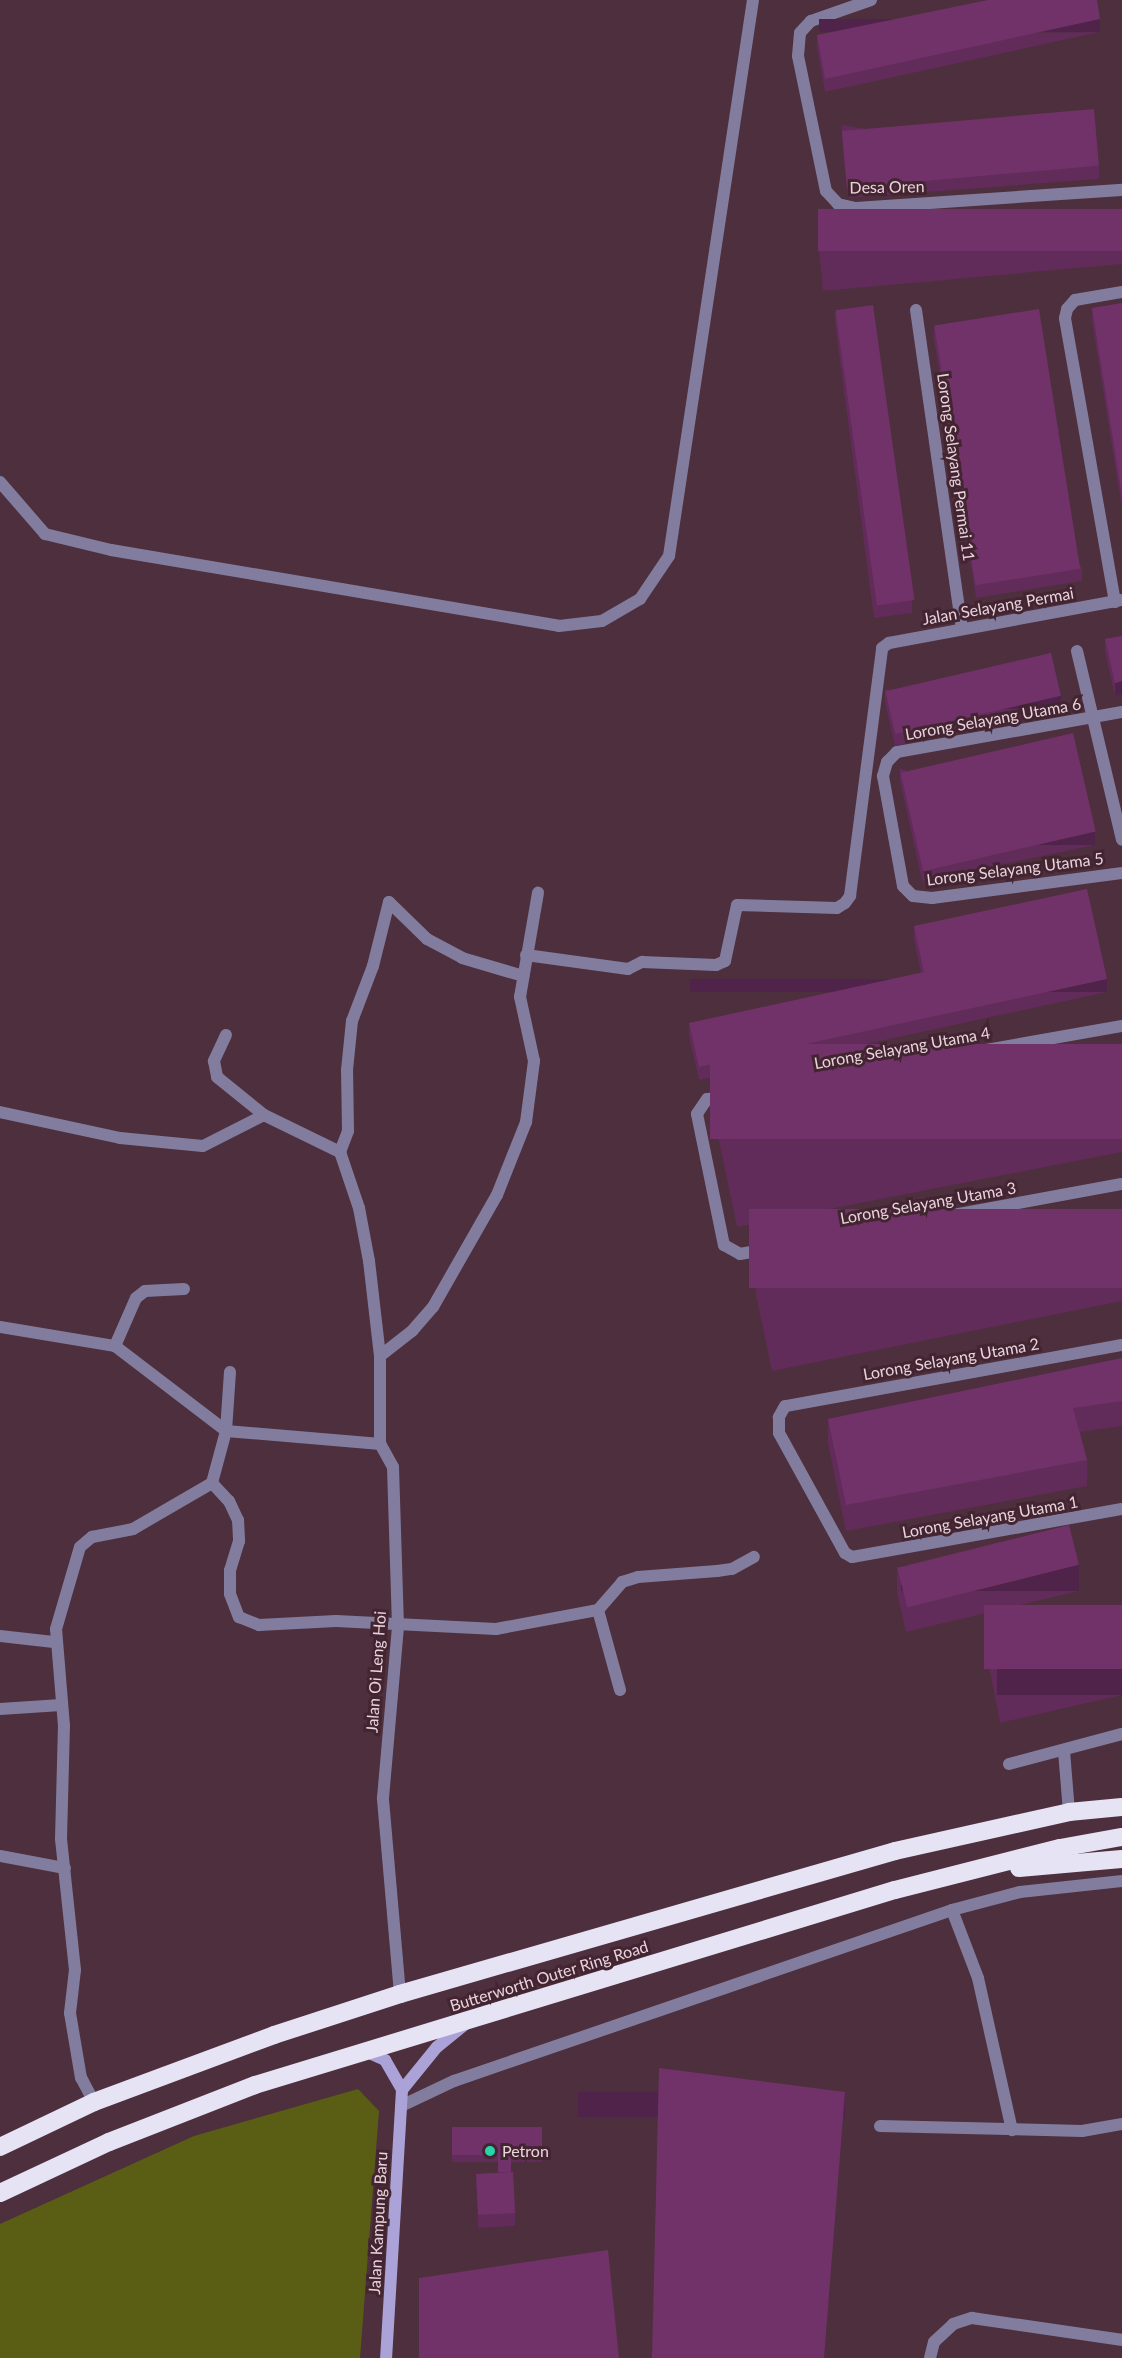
<!DOCTYPE html>
<html>
<head>
<meta charset="utf-8">
<style>
  body { margin:0 }
  #map { position:relative; width:1122px; height:2358px; overflow:hidden; background:#4e2f3d; font-family:Lato,sans-serif }
  div>[style] { position:absolute }
  [style*='--x'] { left:calc(var(--x)*1px); top:calc(var(--y)*1px); width:calc(var(--w)*1px); rotate:calc(var(--a)*1deg) }
  .green>* { inset:0; background:#5a5e15 }
  .street>* { height:12px; margin:-6px; padding:0 6px; transform-origin:6px; border-radius:6px; background:#827d9f }
  .secondary>* { height:12px; margin:-6px; padding:0 6px; transform-origin:6px; border-radius:6px; background:#aba2d8 }
  .highway>* { height:18px; margin:-9px; padding:0 9px; transform-origin:9px; border-radius:9px; background:#e5e3f4 }
  .wall>* { inset:0; background:#612b5a }
  .shaded-wall>* { inset:0; background:#4f234a; transform-origin:0 0 }
  .building>* { inset:0; background:#713269; transform-origin:0 0 }
  .dots>* { width:16px; height:16px; translate:-50% -50%; box-sizing:border-box; border:3px solid #432532; border-radius:50% }
  span { translate:-50% -50%; white-space:nowrap; text-align:center; line-height:1.15; -webkit-text-stroke:6px #432532; paint-order:stroke }
  .street-label { font-size:16px; color:#e9d4dc }
  .poi-label { font-size:16px; color:#e9d4dc }
  .left { translate:0 -50%; text-align:left }
</style>
</head>
<body>
<div id="map">
  <div class="green">
    <i style="clip-path:polygon(358px 2089px,379px 2111px,360px 2358px,0 2358px,0 2224px,194px 2136px)"></i>
  </div>
  <div class="street">
    <i style="--x:871;--y:0;--w:64;--a:160.7"></i>
    <i style="--x:811;--y:21;--w:16;--a:133"></i>
    <i style="--x:800;--y:33;--w:23;--a:95"></i>
    <i style="--x:798;--y:56;--w:138;--a:78.3"></i>
    <i style="--x:826;--y:191;--w:18;--a:47"></i>
    <i style="--x:838;--y:204;--w:18;--a:13"></i>
    <i style="--x:856;--y:208;--w:267;--a:-3.9"></i>
    <i style="--x:916;--y:310;--w:322;--a:81.8"></i>
    <i style="--x:0;--y:482;--w:69;--a:49.1"></i>
    <i style="--x:45;--y:534;--w:68;--a:13.6"></i>
    <i style="--x:111;--y:550;--w:454;--a:9.6"></i>
    <i style="--x:559;--y:626;--w:43;--a:-6.6"></i>
    <i style="--x:602;--y:621;--w:44;--a:-30.1"></i>
    <i style="--x:640;--y:599;--w:52;--a:-56"></i>
    <i style="--x:669;--y:556;--w:562;--a:-81.41"></i>
    <i style="--x:1115;--y:602;--w:288;--a:-100"></i>
    <i style="--x:1065;--y:318;--w:9;--a:-77"></i>
    <i style="--x:1067;--y:309;--w:12;--a:-48"></i>
    <i style="--x:1075;--y:300;--w:48;--a:-9.7"></i>
    <i style="--x:1077;--y:651;--w:194;--a:76.6"></i>
    <i style="--x:1122;--y:712;--w:229;--a:169.9"></i>
    <i style="--x:897;--y:752;--w:14;--a:135"></i>
    <i style="--x:887;--y:762;--w:15;--a:106"></i>
    <i style="--x:883;--y:776;--w:112;--a:79.7"></i>
    <i style="--x:903;--y:886;--w:14;--a:45"></i>
    <i style="--x:913;--y:896;--w:19;--a:6"></i>
    <i style="--x:932;--y:898;--w:192;--a:-7.5"></i>
    <i style="--x:526;--y:955;--w:103;--a:7.8"></i>
    <i style="--x:628;--y:969;--w:16;--a:-27"></i>
    <i style="--x:642;--y:962;--w:74;--a:2.3"></i>
    <i style="--x:716;--y:965;--w:10;--a:-24"></i>
    <i style="--x:725;--y:961;--w:57;--a:-77.9"></i>
    <i style="--x:737;--y:905;--w:100;--a:1.7"></i>
    <i style="--x:837;--y:908;--w:9;--a:-32"></i>
    <i style="--x:845;--y:903;--w:9;--a:-54"></i>
    <i style="--x:850;--y:896;--w:250;--a:-82.6"></i>
    <i style="--x:882;--y:648;--w:9;--a:-36"></i>
    <i style="--x:889;--y:643;--w:237;--a:-10.5"></i>
    <i style="--x:1122;--y:1026;--w:421;--a:170"></i>
    <i style="--x:707;--y:1099;--w:18;--a:124"></i>
    <i style="--x:697;--y:1114;--w:134;--a:78.4"></i>
    <i style="--x:724;--y:1245;--w:18;--a:29"></i>
    <i style="--x:740;--y:1254;--w:388;--a:-10.4"></i>
    <i style="--x:226;--y:1035;--w:29;--a:115"></i>
    <i style="--x:214;--y:1061;--w:16;--a:79"></i>
    <i style="--x:217;--y:1077;--w:60;--a:39"></i>
    <i style="--x:264;--y:1115;--w:85;--a:26"></i>
    <i style="--x:0;--y:1112;--w:123;--a:12.2"></i>
    <i style="--x:120;--y:1138;--w:83;--a:5.5"></i>
    <i style="--x:203;--y:1146;--w:68;--a:-26.9"></i>
    <i style="--x:0;--y:1327;--w:117;--a:9.4"></i>
    <i style="--x:115;--y:1346;--w:140;--a:37.4"></i>
    <i style="--x:226;--y:1431;--w:155;--a:4.8"></i>
    <i style="--x:1122;--y:1345;--w:342;--a:169.7"></i>
    <i style="--x:785;--y:1406;--w:13;--a:119"></i>
    <i style="--x:779;--y:1417;--w:16;--a:90"></i>
    <i style="--x:779;--y:1433;--w:137;--a:61.2"></i>
    <i style="--x:845;--y:1553;--w:8;--a:30"></i>
    <i style="--x:852;--y:1557;--w:274;--a:-10.1"></i>
    <i style="--x:115;--y:1346;--w:52;--a:-66.4"></i>
    <i style="--x:136;--y:1298;--w:11;--a:-38"></i>
    <i style="--x:145;--y:1291;--w:39;--a:-3"></i>
    <i style="--x:380;--y:1356;--w:41;--a:-38"></i>
    <i style="--x:412;--y:1331;--w:32;--a:-49"></i>
    <i style="--x:433;--y:1307;--w:129;--a:-60.3"></i>
    <i style="--x:497;--y:1195;--w:79;--a:-68.3"></i>
    <i style="--x:526;--y:1122;--w:62;--a:-82.5"></i>
    <i style="--x:534;--y:1061;--w:66;--a:-102.3"></i>
    <i style="--x:520;--y:997;--w:106;--a:-80.2"></i>
    <i style="--x:230;--y:1372;--w:59;--a:93.9"></i>
    <i style="--x:226;--y:1431;--w:54;--a:105.1"></i>
    <i style="--x:212;--y:1483;--w:25;--a:47"></i>
    <i style="--x:229;--y:1501;--w:21;--a:65"></i>
    <i style="--x:238;--y:1520;--w:21;--a:87"></i>
    <i style="--x:239;--y:1541;--w:30;--a:107"></i>
    <i style="--x:230;--y:1570;--w:24;--a:90"></i>
    <i style="--x:230;--y:1594;--w:25;--a:69"></i>
    <i style="--x:239;--y:1617;--w:22;--a:22"></i>
    <i style="--x:259;--y:1625;--w:77;--a:-3"></i>
    <i style="--x:336;--y:1621;--w:160;--a:2.9"></i>
    <i style="--x:496;--y:1629;--w:104;--a:-10.6"></i>
    <i style="--x:598;--y:1610;--w:37;--a:-49"></i>
    <i style="--x:622;--y:1582;--w:17;--a:-17"></i>
    <i style="--x:638;--y:1577;--w:79;--a:-4.3"></i>
    <i style="--x:717;--y:1571;--w:15;--a:-8"></i>
    <i style="--x:732;--y:1569;--w:25;--a:-29"></i>
    <i style="--x:598;--y:1610;--w:83;--a:74.6"></i>
    <i style="--x:0;--y:1636;--w:54;--a:6.3"></i>
    <i style="--x:0;--y:1709;--w:61;--a:-3.8"></i>
    <i style="--x:1064;--y:1751;--w:61;--a:85.3"></i>
    <i style="--x:1009;--y:1764;--w:117;--a:-14.9"></i>
    <i style="--x:0;--y:1856;--w:66;--a:10.5"></i>
    <i style="--x:952;--y:1910;--w:73;--a:69.1"></i>
    <i style="--x:978;--y:1978;--w:156;--a:77.4"></i>
    <i style="--x:400;--y:1994;--w:197;--a:-95"></i>
    <i style="--x:383;--y:1798;--w:173;--a:-85"></i>
    <i style="--x:398;--y:1626;--w:159;--a:-91.8"></i>
    <i style="--x:393;--y:1467;--w:26;--a:-119"></i>
    <i style="--x:380;--y:1444;--w:88;--a:-90"></i>
    <i style="--x:380;--y:1356;--w:96;--a:-96.6"></i>
    <i style="--x:369;--y:1261;--w:54;--a:-100.7"></i>
    <i style="--x:359;--y:1208;--w:59;--a:-108.7"></i>
    <i style="--x:340;--y:1152;--w:22;--a:-69"></i>
    <i style="--x:348;--y:1131;--w:61;--a:-90.9"></i>
    <i style="--x:347;--y:1070;--w:49;--a:-84.2"></i>
    <i style="--x:352;--y:1021;--w:59;--a:-69.1"></i>
    <i style="--x:373;--y:966;--w:66;--a:-76"></i>
    <i style="--x:389;--y:902;--w:53;--a:44.2"></i>
    <i style="--x:427;--y:939;--w:40;--a:28"></i>
    <i style="--x:462;--y:958;--w:64;--a:16.4"></i>
    <i style="--x:94;--y:2102;--w:27;--a:-118"></i>
    <i style="--x:81;--y:2078;--w:66;--a:-99.6"></i>
    <i style="--x:70;--y:2013;--w:43;--a:-83.4"></i>
    <i style="--x:75;--y:1970;--w:132;--a:-96.1"></i>
    <i style="--x:61;--y:1839;--w:113;--a:-88.5"></i>
    <i style="--x:64;--y:1726;--w:97;--a:-94.7"></i>
    <i style="--x:56;--y:1629;--w:85;--a:-73.7"></i>
    <i style="--x:80;--y:1547;--w:16;--a:-40"></i>
    <i style="--x:92;--y:1537;--w:42;--a:-11"></i>
    <i style="--x:133;--y:1529;--w:91;--a:-30.2"></i>
    <i style="--x:401;--y:2106;--w:59;--a:-25.3"></i>
    <i style="--x:454;--y:2081;--w:527;--a:-18.95"></i>
    <i style="--x:952;--y:1910;--w:70;--a:-14.8"></i>
    <i style="--x:1020;--y:1892;--w:103;--a:-6.2"></i>
    <i style="--x:880;--y:2126;--w:202;--a:1.4"></i>
    <i style="--x:1082;--y:2131;--w:41;--a:-9.9"></i>
    <i style="--x:930;--y:2358;--w:16;--a:-76"></i>
    <i style="--x:934;--y:2342;--w:26;--a:-43"></i>
    <i style="--x:953;--y:2324;--w:20;--a:-18"></i>
    <i style="--x:972;--y:2318;--w:152;--a:8.3"></i>
  </div>
  <div class="secondary">
    <i style="--x:367;--y:2052;--w:20;--a:24"></i>
    <i style="--x:385;--y:2060;--w:34;--a:60"></i>
    <i style="--x:402;--y:2090;--w:268;--a:93.4"></i>
    <i style="--x:402;--y:2090;--w:55;--a:-50.9"></i>
    <i style="--x:437;--y:2047;--w:36;--a:-39"></i>
  </div>
  <div class="highway">
    <i style="--x:1019;--y:1868;--w:103;--a:-5"></i>
    <i style="--x:0;--y:2147;--w:104;--a:-25.6"></i>
    <i style="--x:94;--y:2102;--w:192;--a:-20.4"></i>
    <i style="--x:274;--y:2035;--w:133;--a:-18"></i>
    <i style="--x:400;--y:1994;--w:515;--a:-16.11"></i>
    <i style="--x:895;--y:1851;--w:178;--a:-12.6"></i>
    <i style="--x:1069;--y:1812;--w:53;--a:-5.4"></i>
    <i style="--x:0;--y:2193;--w:120;--a:-25.1"></i>
    <i style="--x:109;--y:2142;--w:157;--a:-21.3"></i>
    <i style="--x:255;--y:2085;--w:669;--a:-16.95"></i>
    <i style="--x:895;--y:1890;--w:170;--a:-14.3"></i>
    <i style="--x:1060;--y:1848;--w:63;--a:-10.1"></i>
  </div>
  <div class="wall">
    <i style="clip-path:polygon(1100px 32px,825px 92px,817px 48px,817px 35px)"></i>
    <i style="clip-path:polygon(842px 125px,1099px 166px,1099px 179px,848px 198px,842px 139px)"></i>
    <i style="clip-path:polygon(1122px 209px,1122px 264px,823px 291px,819px 249px,819px 236px)"></i>
    <i style="clip-path:polygon(1122px 303px,1122px 509px,1092px 321px,1092px 308px)"></i>
    <i style="clip-path:polygon(835px 310px,912px 600px,912px 613px,874px 618px,835px 323px)"></i>
    <i style="clip-path:polygon(934px 326px,1082px 568px,1082px 581px,976px 598px,934px 339px)"></i>
    <i style="clip-path:polygon(1122px 636px,1122px 694px,1115px 696px,1105px 652px,1105px 639px)"></i>
    <i style="clip-path:polygon(885px 689px,1061px 709px,895px 746px,885px 703px)"></i>
    <i style="clip-path:polygon(900px 768px,1095px 845px,922px 881px,900px 781px)"></i>
    <i style="clip-path:polygon(914px 926px,1107px 992px,699px 1080px,689px 1036px,689px 1023px,921px 973px,914px 939px)"></i>
    <i style="clip-path:polygon(1122px 1044px,1122px 1152px,737px 1227px,718px 1136px,718px 1123px)"></i>
    <i style="clip-path:polygon(1122px 1209px,1122px 1301px,772px 1371px,756px 1295px,756px 1282px)"></i>
    <i style="clip-path:polygon(1122px 1358px,1122px 1426px,1080px 1432px,1087px 1460px,1087px 1486px,846px 1531px,828px 1444px,828px 1419px)"></i>
    <i style="clip-path:polygon(897px 1567px,1079px 1591px,906px 1632px,897px 1593px)"></i>
    <i style="clip-path:polygon(1122px 1605px,1122px 1695px,1000px 1723px,988px 1661px,988px 1636px)"></i>
    <i style="clip-path:polygon(452px 2127px,542px 2127px,542px 2162px,511px 2162px,511px 2172px,515px 2213px,515px 2226px,478px 2228px,476px 2174px,498px 2173px,498px 2162px,452px 2162px)"></i>
  </div>
  <div class="shaded-wall">
    <i style="left:1100px;top:19px;width:13px;height:281px;rotate:90deg"></i>
    <i style="clip-path:polygon(1122px 681px,1122px 694px,1115px 696px,1115px 683px)"></i>
    <i style="left:1061px;top:696px;width:13px;height:170px;rotate:90deg"></i>
    <i style="left:1095px;top:832px;width:13px;height:177px;rotate:90deg"></i>
    <i style="left:1107px;top:979px;width:13px;height:417px;rotate:90deg"></i>
    <i style="left:1079px;top:1565px;width:26px;height:178px;rotate:90deg"></i>
    <i style="left:1122px;top:1669px;width:26px;height:125px;rotate:90deg"></i>
    <i style="left:845px;top:2092px;width:25px;height:267px;rotate:90deg"></i>
  </div>
  <div class="building">
    <i style="clip-path:polygon(988px 0,1097px 0,1100px 19px,825px 79px,817px 35px)"></i>
    <i style="left:1094px;top:109px;width:57px;height:253px;rotate:85deg"></i>
    <i style="left:1122px;top:209px;width:42px;height:304px;rotate:90deg"></i>
    <i style="clip-path:polygon(1122px 303px,1122px 496px,1092px 308px)"></i>
    <i style="left:873px;top:305px;width:298px;height:38px;rotate:82deg"></i>
    <i style="left:1039px;top:309px;width:263px;height:106px;rotate:81deg"></i>
    <i style="clip-path:polygon(1122px 636px,1122px 681px,1115px 683px,1105px 639px)"></i>
    <i style="left:1051px;top:653px;width:44px;height:170px;rotate:77deg"></i>
    <i style="left:1073px;top:733px;width:101px;height:177px;rotate:77deg"></i>
    <i style="clip-path:polygon(1087px 889px,1107px 979px,699px 1067px,689px 1023px,924px 972px,914px 926px)"></i>
    <i style="left:1122px;top:1044px;width:95px;height:412px;rotate:90deg"></i>
    <i style="left:1122px;top:1209px;width:79px;height:373px;rotate:90deg"></i>
    <i style="clip-path:polygon(1122px 1358px,1122px 1401px,1073px 1408px,1087px 1460px,846px 1505px,828px 1419px)"></i>
    <i style="left:1069px;top:1525px;width:41px;height:177px;rotate:76deg"></i>
    <i style="left:1122px;top:1605px;width:64px;height:138px;rotate:90deg"></i>
    <i style="clip-path:polygon(659px 2068px,845px 2092px,824px 2358px,652px 2358px)"></i>
    <i style="clip-path:polygon(452px 2127px,542px 2127px,542px 2155px,511px 2156px,511px 2172px,498px 2172px,498px 2155px,452px 2155px)"></i>
    <i style="left:513px;top:2172px;width:41px;height:37px;rotate:87deg"></i>
    <i style="clip-path:polygon(608px 2250px,619px 2358px,419px 2358px,419px 2278px)"></i>
  </div>
  <div class="dots">
    <i style="left:490px;top:2151px;background:#27d5ad"></i>
  </div>
  <div class="street-label">
    <span style="left:887px;top:187px;rotate:-1deg">Desa Oren</span>
    <span style="left:956px;top:467px;rotate:82deg">Lorong Selayang Permai 11</span>
    <span style="left:998px;top:606px;rotate:-10deg">Jalan Selayang Permai</span>
    <span style="left:993px;top:719px;rotate:-10deg">Lorong Selayang Utama 6</span>
    <span style="left:1015px;top:869px;rotate:-7deg">Lorong Selayang Utama 5</span>
    <span style="left:902px;top:1048px;rotate:-10deg">Lorong Selayang Utama 4</span>
    <span style="left:928px;top:1203px;rotate:-10deg">Lorong Selayang Utama 3</span>
    <span style="left:951px;top:1359px;rotate:-10deg">Lorong Selayang Utama 2</span>
    <span style="left:990px;top:1517px;rotate:-10deg">Lorong Selayang Utama 1</span>
    <span style="left:376px;top:1672px;rotate:-86deg">Jalan Oi Leng Hoi</span>
    <span style="left:549px;top:1976px;rotate:-17deg">Butterworth Outer Ring Road</span>
    <span style="left:378px;top:2223px;rotate:-87deg">Jalan Kampung Baru</span>
  </div>
  <div class="poi-label">
    <span class="left" style="left:502px;top:2151px">Petron</span>
  </div>
</div>
</body>
</html>
